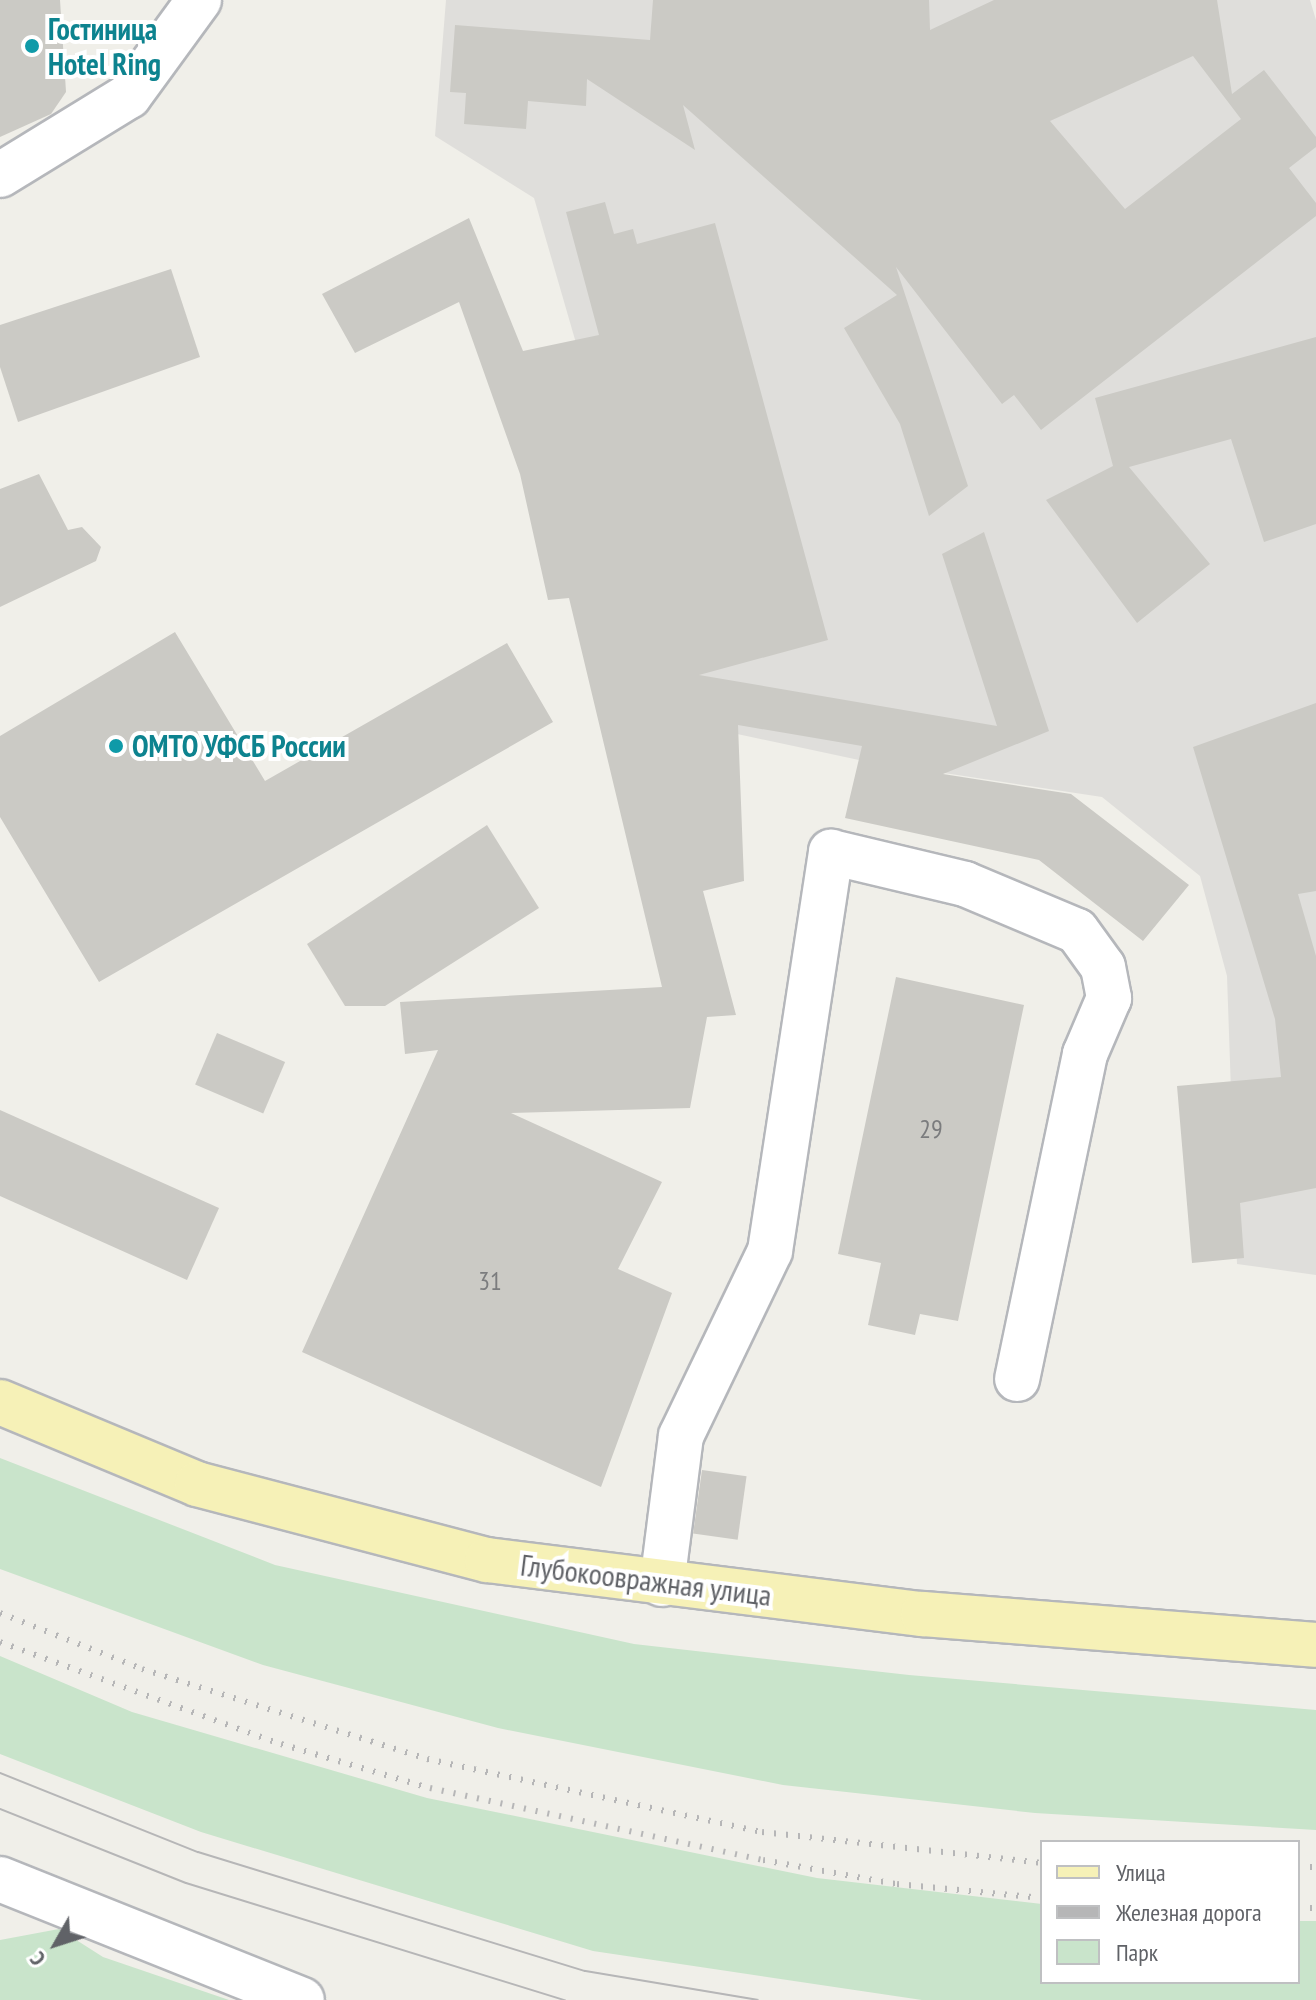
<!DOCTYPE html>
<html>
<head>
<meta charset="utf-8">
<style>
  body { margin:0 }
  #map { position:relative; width:1316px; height:2000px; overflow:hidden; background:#f0efe9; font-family:"PT Sans Narrow",sans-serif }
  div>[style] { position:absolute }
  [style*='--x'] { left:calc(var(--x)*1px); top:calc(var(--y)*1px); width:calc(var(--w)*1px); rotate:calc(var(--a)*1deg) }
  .industrial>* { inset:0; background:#dfdedb }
  .green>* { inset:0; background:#c9e4cb }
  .building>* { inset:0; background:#cbcac5; transform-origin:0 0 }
  .roads { filter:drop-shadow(2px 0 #b5b7bb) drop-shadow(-2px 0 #b5b7bb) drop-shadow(0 2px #b5b7bb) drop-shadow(0 -2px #b5b7bb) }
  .minor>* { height:44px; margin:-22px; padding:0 22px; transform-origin:22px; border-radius:22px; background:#fff }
  .major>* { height:44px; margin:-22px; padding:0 22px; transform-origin:22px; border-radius:22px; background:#f6f1b7 }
  .tram>* { height:2px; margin:-1px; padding:0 1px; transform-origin:1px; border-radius:1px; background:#b6b6b7 }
  .rail>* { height:6px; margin-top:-3px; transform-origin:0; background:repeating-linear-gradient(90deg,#b6b6b7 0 2px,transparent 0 12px) }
  .dots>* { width:22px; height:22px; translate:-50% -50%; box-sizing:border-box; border:4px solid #fff; border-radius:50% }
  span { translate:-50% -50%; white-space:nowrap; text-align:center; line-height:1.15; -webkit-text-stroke:8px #fff; paint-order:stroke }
  .number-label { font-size:26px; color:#7b7c7e }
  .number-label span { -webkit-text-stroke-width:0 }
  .culture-label { font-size:30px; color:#0d838f; font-weight:700 }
  .left { translate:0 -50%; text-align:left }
  .street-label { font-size:30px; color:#606267 }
  .legend { position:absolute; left:1040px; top:1840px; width:260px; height:144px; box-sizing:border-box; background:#fff; border:2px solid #bfc0c2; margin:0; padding:10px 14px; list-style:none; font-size:24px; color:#606267 }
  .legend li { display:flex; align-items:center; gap:16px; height:40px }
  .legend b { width:40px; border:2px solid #bfc0c2 }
  .north { position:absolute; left:16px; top:1904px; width:80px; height:80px; -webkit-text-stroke:6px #fff; paint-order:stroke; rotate:231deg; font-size:22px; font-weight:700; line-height:32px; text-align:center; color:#606267 }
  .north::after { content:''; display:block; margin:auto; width:28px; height:36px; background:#606267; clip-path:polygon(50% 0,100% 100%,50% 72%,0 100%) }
</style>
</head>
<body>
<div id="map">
  <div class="industrial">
    <i style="clip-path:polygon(446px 0,1310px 0,1316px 20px,1316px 1275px,1237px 1264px,1227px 976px,1200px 876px,1102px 797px,859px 760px,686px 723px,534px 198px,435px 136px)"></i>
  </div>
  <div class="green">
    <i style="clip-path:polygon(0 1458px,275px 1565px,634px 1644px,909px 1675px,1316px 1710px,1316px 1830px,1035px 1813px,783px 1785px,498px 1728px,263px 1665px,0 1569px)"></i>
    <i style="clip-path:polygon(0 1656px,132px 1712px,427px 1798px,817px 1878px,1042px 1904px,1042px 1982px,1298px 1982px,1298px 1921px,1316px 1921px,1316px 2000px,922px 2000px,593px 1951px,201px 1832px,0 1754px)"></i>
    <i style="clip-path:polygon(59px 1929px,103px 1957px,229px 2000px,0 2000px,0 1940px)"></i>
  </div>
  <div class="building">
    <i style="clip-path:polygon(0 0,60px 0,66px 92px,51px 114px,0 137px)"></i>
    <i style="clip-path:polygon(evenodd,653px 0,929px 0,930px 30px,994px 0,1217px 0,1232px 94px,1264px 70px,1316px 137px,1316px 147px,1289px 168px,1316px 203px,1316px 216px,1041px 430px,1014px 395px,1002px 404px,896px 267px,968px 486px,929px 516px,900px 424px,844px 328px,897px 295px,683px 105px,695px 150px,587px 79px,586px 106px,528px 101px,526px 129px,464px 124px,466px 93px,450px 92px,455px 25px,650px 40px,653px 0,1193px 56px,1241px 119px,1125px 209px,1050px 121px,1193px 56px)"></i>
    <i style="clip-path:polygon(605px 202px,614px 234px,633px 229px,637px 244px,715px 223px,828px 640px,699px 675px,997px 726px,942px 554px,984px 532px,1049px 731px,943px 774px,1071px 794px,1189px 885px,1143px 941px,1039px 860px,845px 818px,862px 746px,738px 725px,744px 881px,703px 891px,736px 1015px,707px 1017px,690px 1108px,511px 1113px,662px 1182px,618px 1269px,672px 1293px,601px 1487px,302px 1352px,438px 1050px,405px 1054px,400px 1002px,662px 987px,569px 598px,548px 600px,520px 474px,459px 302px,355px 353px,322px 294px,469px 218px,523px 351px,599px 335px,566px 212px)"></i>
    <i style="clip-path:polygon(171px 269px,200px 357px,18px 422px,0 367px,0 325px)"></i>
    <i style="clip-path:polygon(1316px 337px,1316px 524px,1264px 542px,1231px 439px,1129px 467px,1210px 564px,1137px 623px,1046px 500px,1113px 466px,1095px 398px)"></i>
    <i style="clip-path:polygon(39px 474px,68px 530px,82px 527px,101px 547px,96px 561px,0 607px,0 489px)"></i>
    <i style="clip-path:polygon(175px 632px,265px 781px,507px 643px,553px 722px,99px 982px,0 817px,0 736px)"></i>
    <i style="clip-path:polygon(1316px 703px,1316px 891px,1298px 894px,1316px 956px,1316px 1188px,1240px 1203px,1244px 1258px,1192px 1263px,1177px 1086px,1281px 1077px,1275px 1019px,1193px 747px)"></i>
    <i style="clip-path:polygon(487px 825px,539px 908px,385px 1006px,345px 1006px,307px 944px)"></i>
    <i style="clip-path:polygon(896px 977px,1024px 1005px,958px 1321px,920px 1314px,915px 1335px,868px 1325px,881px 1263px,838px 1254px)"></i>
    <i style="left:217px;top:1033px;width:74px;height:56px;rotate:23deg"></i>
    <i style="clip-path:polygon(0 1110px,219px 1208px,187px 1280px,0 1196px)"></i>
    <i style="left:702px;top:1470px;width:45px;height:64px;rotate:8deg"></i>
  </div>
  <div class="roads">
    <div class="minor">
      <i style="--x:0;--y:175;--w:151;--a:-31.5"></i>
      <i style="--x:129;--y:96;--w:119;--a:-53.9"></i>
      <i style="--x:662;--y:1584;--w:149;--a:-82.7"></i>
      <i style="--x:681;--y:1436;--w:205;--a:-64.3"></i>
      <i style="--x:770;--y:1251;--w:404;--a:-81.3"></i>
      <i style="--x:831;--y:852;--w:138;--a:13.4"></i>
      <i style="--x:965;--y:884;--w:121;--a:22.8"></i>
      <i style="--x:1077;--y:931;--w:44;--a:54.2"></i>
      <i style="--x:1103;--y:967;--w:32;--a:79"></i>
      <i style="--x:1109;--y:998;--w:61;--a:113.2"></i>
      <i style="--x:1085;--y:1054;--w:332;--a:101.8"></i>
      <i style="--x:0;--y:1879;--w:325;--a:21.8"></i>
    </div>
    <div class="major">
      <i style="--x:0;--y:1402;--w:213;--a:22.6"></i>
      <i style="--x:197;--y:1484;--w:300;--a:14.7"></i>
      <i style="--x:487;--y:1560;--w:439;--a:7.1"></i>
      <i style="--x:923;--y:1614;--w:394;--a:4.5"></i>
    </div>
  </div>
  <div class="tram">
    <i style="--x:0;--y:1773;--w:213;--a:21.8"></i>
    <i style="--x:198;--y:1852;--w:405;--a:17.1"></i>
    <i style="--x:585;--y:1971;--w:175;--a:9.5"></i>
    <i style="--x:0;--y:1809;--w:200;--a:21.7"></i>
    <i style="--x:186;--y:1883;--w:397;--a:17.2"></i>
  </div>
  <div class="rail">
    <i style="--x:0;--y:1613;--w:153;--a:21.5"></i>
    <i style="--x:142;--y:1669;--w:299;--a:17.5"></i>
    <i style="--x:427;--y:1759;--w:343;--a:12.3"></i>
    <i style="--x:762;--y:1832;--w:282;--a:6.3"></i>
    <i style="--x:0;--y:1642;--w:299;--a:20"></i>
    <i style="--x:281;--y:1744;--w:155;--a:16.5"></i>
    <i style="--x:430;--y:1788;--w:341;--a:12.2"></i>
    <i style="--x:763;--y:1860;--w:136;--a:10.2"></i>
    <i style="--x:897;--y:1884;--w:146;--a:5.5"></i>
    <i style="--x:1298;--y:1867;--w:18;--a:0"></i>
    <i style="--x:1298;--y:1908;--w:18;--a:0"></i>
  </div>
  <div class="dots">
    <i style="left:32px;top:46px;background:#0f9aa8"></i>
    <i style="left:116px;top:746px;background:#0f9aa8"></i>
  </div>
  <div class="number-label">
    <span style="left:931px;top:1129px">29</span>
    <span style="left:490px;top:1281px">31</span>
  </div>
  <div class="culture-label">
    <span class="left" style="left:48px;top:46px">Гостиница<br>Hotel Ring</span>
    <span class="left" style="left:132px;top:746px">ОМТО УФСБ России</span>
  </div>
  <div class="street-label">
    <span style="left:646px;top:1580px;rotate:7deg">Глубокоовражная улица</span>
  </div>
  <ul class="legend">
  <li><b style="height:10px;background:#f6f1b7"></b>Улица</li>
  <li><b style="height:10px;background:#b6b6b7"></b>Железная дорога</li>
  <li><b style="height:22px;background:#c9e4cb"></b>Парк</li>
  </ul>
  <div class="north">С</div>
</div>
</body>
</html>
